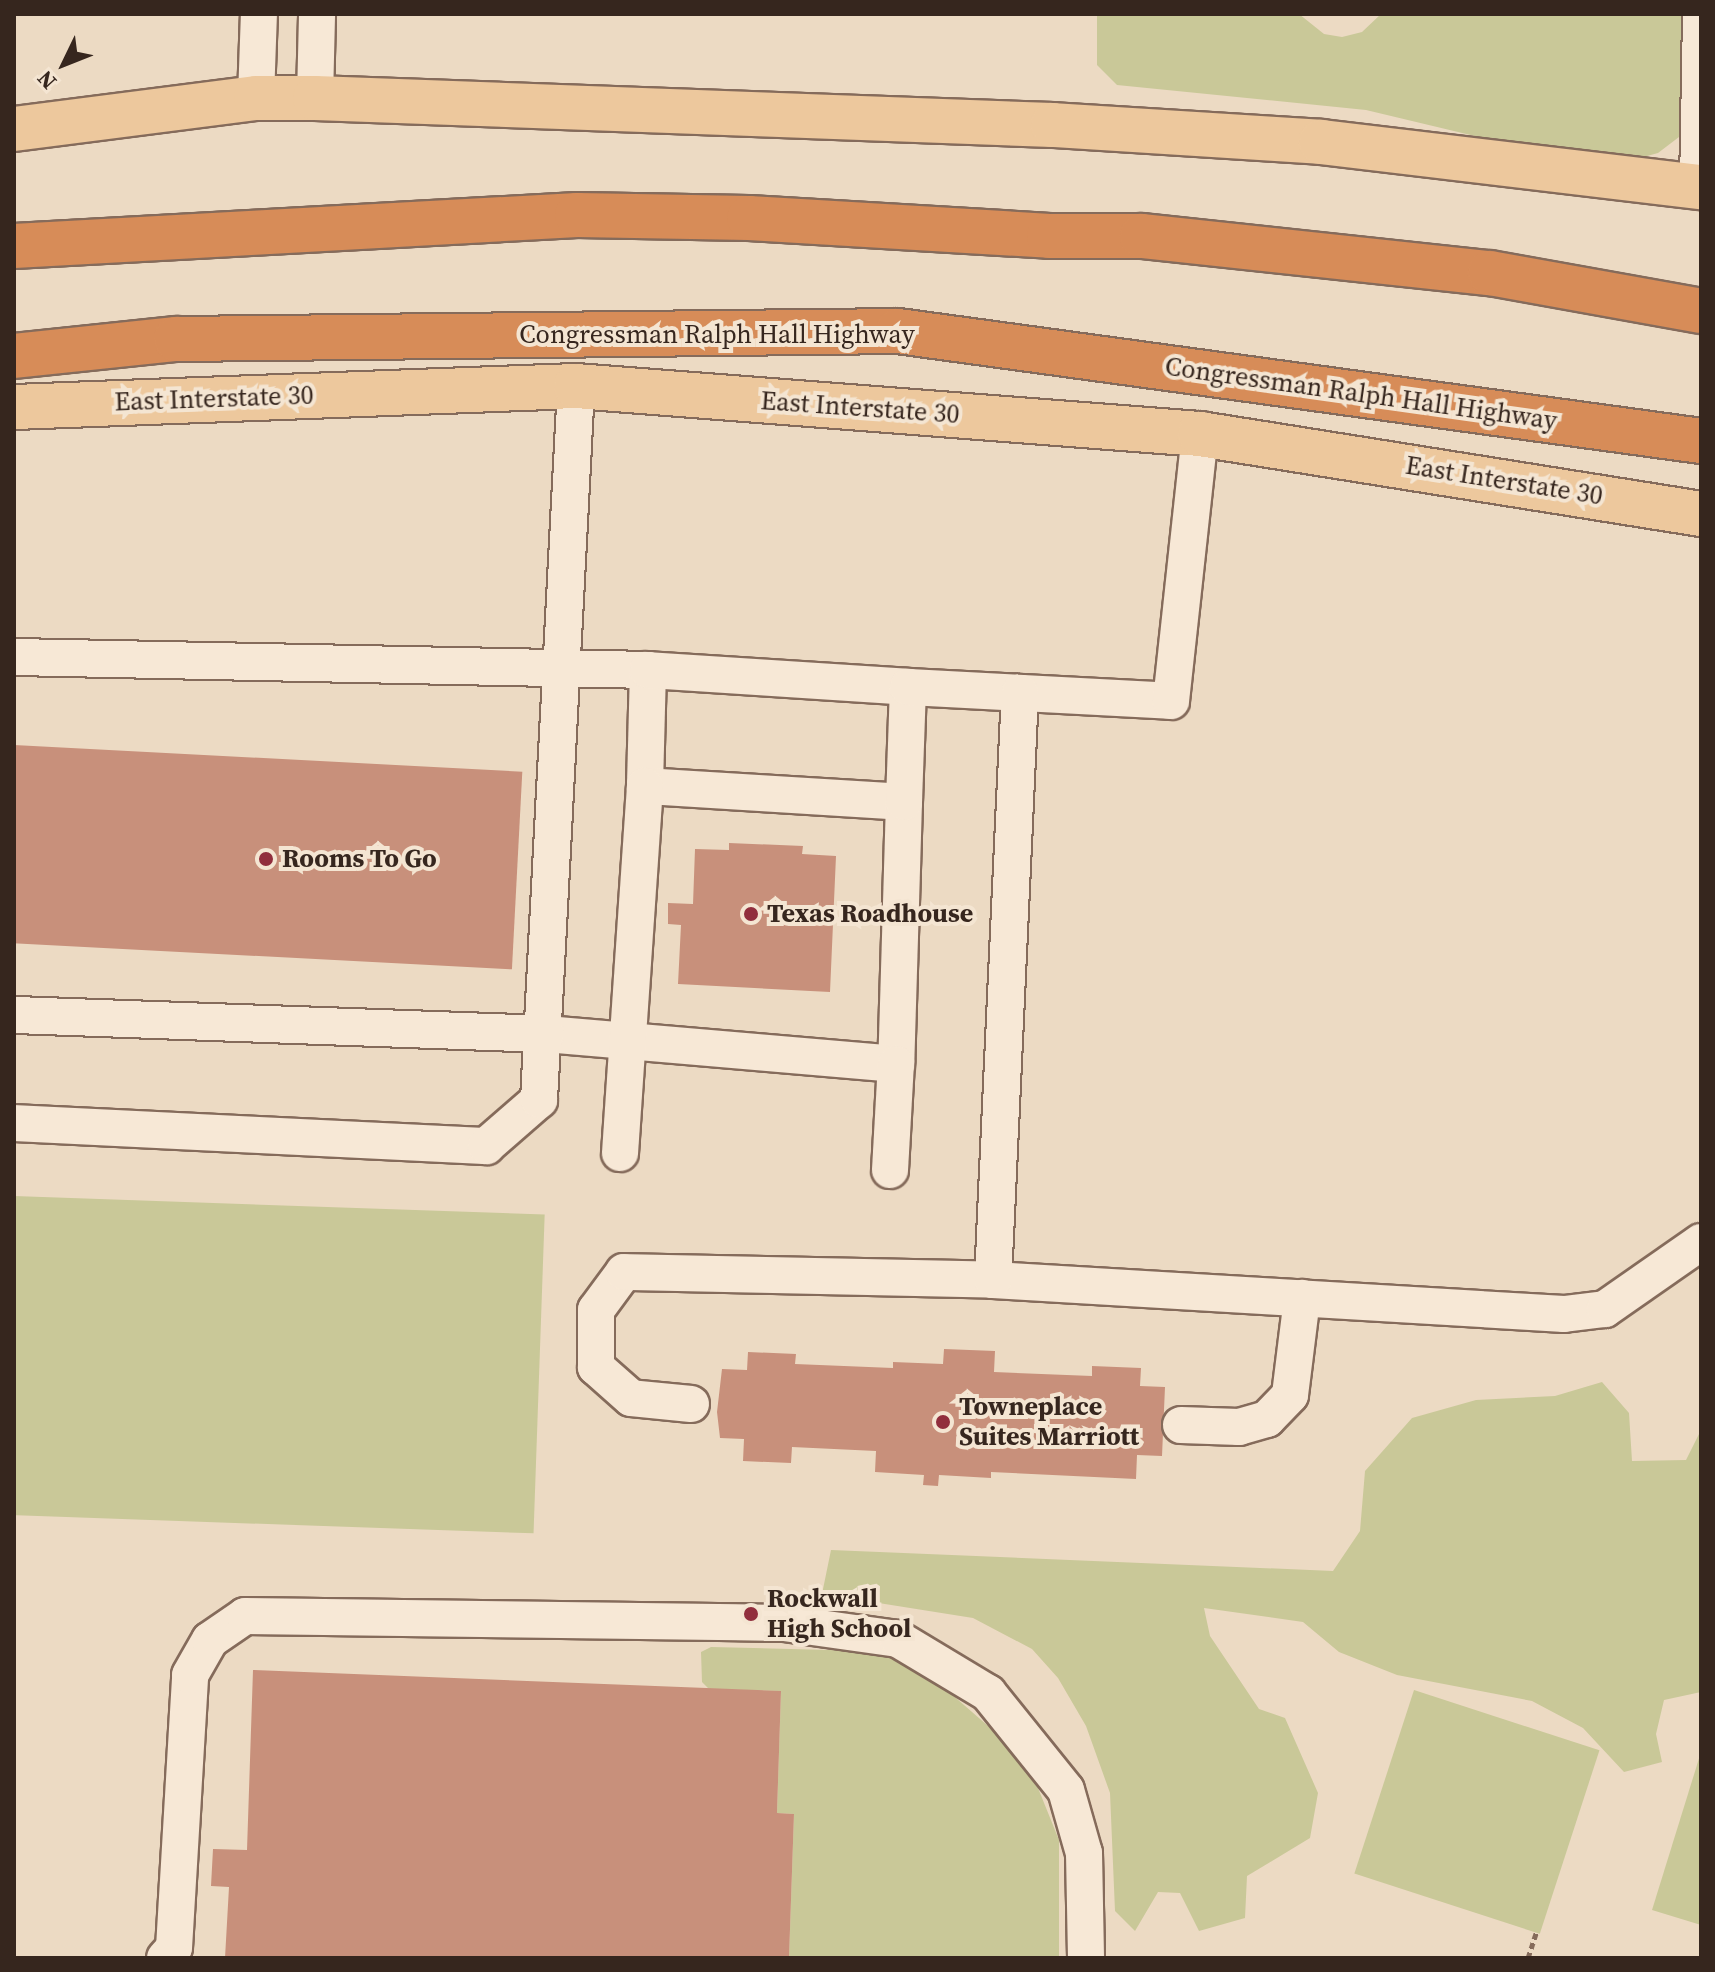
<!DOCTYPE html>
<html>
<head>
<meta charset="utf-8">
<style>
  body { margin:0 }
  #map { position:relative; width:1715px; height:1972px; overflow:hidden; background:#ecdac3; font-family:"Source Serif 4",serif }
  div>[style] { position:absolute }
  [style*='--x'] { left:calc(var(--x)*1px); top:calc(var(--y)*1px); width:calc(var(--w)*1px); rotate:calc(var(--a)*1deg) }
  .green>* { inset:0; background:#c9c898; transform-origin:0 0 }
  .building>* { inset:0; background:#c8907b; transform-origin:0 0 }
  .path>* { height:5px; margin-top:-2.5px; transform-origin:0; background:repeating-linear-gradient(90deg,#856b5b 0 6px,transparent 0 10px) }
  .roads { filter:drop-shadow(2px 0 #856b5b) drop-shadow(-2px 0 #856b5b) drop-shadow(0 2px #856b5b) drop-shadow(0 -2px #856b5b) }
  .minor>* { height:36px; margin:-18px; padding:0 18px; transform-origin:18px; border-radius:18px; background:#f7e8d6 }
  .major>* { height:44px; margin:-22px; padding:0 22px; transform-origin:22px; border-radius:22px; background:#edc89d }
  .highway>* { height:44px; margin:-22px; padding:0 22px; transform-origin:22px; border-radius:22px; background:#d78c58 }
  .dots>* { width:22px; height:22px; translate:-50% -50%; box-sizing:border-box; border:4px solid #f4e5d2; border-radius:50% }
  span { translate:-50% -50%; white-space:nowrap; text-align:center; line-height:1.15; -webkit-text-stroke:8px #f4e5d2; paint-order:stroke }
  .street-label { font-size:26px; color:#36261e }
  .poi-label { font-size:26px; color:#36261e; font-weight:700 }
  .left { translate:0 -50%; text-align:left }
  .frame { position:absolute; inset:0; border:16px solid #36261e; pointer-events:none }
  .north { position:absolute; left:24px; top:24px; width:80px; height:80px; -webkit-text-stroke:6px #f4e5d2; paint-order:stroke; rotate:227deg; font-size:22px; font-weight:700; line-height:32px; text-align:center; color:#36261e }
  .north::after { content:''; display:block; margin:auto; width:28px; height:36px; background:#36261e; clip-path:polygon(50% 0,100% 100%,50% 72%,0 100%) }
</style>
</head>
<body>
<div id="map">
  <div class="green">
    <i style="clip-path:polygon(1097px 14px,1299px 14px,1324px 34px,1342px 37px,1362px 32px,1381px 14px,1693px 14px,1697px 111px,1679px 137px,1658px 153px,1636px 159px,1571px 159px,1366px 110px,1117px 85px,1097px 65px)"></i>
    <i style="left:14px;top:1196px;width:531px;height:319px;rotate:2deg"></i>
    <i style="clip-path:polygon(1602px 1382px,1629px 1413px,1632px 1461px,1686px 1460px,1701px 1430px,1701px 1692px,1664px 1700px,1656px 1734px,1662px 1762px,1624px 1772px,1583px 1728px,1532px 1701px,1397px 1675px,1339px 1652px,1303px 1622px,1204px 1608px,1210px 1636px,1259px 1709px,1285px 1718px,1318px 1793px,1310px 1838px,1247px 1876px,1245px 1918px,1199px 1931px,1180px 1893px,1158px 1892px,1135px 1931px,1115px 1911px,1110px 1793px,1086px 1726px,1058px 1678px,1032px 1649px,973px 1618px,822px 1594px,831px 1550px,1333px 1571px,1360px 1531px,1365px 1471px,1412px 1418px,1476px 1400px,1555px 1396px)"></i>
    <i style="clip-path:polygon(711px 1647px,867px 1651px,900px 1661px,941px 1685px,995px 1732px,1038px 1788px,1059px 1840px,1059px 1958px,789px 1958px,794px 1814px,777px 1813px,781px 1691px,709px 1689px,702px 1682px,701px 1652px)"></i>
    <i style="left:1414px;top:1690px;width:195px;height:193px;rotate:18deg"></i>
    <i style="clip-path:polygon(1701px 1752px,1701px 1925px,1652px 1910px)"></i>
  </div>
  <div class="building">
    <i style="left:14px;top:745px;width:509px;height:198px;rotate:3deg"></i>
    <i style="clip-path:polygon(729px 843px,803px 846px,802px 854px,836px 856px,830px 992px,678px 984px,681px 925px,668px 924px,668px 903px,693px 904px,695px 849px,729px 850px)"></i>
    <i style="clip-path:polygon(944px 1349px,995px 1351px,994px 1372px,1092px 1376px,1092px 1366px,1141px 1368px,1140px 1386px,1165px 1387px,1162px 1456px,1137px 1455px,1136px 1479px,991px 1472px,991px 1478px,939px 1475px,938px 1486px,923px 1485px,924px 1475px,875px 1472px,876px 1451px,792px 1447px,791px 1463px,743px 1461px,744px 1439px,720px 1438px,717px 1412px,722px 1369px,747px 1370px,748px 1352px,796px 1354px,795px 1364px,893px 1368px,893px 1362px,943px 1364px)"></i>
    <i style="clip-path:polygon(253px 1670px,781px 1691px,777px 1813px,794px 1814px,789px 1958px,225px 1958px,229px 1887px,211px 1886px,213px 1849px,247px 1850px)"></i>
  </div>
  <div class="path">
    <i style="--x:1528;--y:1958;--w:28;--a:-72"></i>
  </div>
  <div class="roads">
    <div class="minor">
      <i style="--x:256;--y:98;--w:84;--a:-88"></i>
      <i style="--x:315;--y:98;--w:84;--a:-88.6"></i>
      <i style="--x:1698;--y:186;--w:172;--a:-89"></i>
      <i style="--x:14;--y:657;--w:634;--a:1.17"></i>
      <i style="--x:648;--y:670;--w:116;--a:91.5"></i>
      <i style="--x:645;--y:786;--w:259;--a:3.5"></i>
      <i style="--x:904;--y:802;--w:262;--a:91.7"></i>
      <i style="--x:896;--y:1064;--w:351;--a:-175.1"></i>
      <i style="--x:546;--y:1034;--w:532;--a:-177.95"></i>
      <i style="--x:648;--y:670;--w:261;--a:3.7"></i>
      <i style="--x:908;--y:687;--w:115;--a:92"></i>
      <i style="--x:908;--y:687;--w:263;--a:3"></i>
      <i style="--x:1171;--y:701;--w:269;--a:-83.8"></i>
      <i style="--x:14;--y:1123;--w:473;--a:2.8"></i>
      <i style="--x:486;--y:1146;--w:70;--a:-41"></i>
      <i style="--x:539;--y:1100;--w:715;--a:-87.03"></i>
      <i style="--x:620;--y:1153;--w:368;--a:-86.1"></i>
      <i style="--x:890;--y:1170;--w:106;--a:-86.8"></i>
      <i style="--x:993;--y:1280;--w:572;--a:3.41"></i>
      <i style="--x:1564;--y:1314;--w:41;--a:-7"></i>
      <i style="--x:1605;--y:1309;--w:117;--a:-34.9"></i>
      <i style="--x:691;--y:1404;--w:60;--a:-174.3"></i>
      <i style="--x:631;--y:1398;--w:47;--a:-138.5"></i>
      <i style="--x:596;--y:1367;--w:57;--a:-90"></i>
      <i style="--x:596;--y:1310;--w:47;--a:-53.6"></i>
      <i style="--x:624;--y:1272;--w:369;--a:1.2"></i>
      <i style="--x:993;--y:1280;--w:588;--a:-87.37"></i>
      <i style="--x:1181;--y:1425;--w:58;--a:2"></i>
      <i style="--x:1239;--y:1427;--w:29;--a:-16"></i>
      <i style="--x:1267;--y:1419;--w:33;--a:-46"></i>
      <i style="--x:1290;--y:1395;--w:98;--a:-82.9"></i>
      <i style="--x:165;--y:1958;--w:13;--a:-48"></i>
      <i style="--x:174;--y:1948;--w:273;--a:-86.6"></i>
      <i style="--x:190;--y:1675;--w:40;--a:-60.3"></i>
      <i style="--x:210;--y:1640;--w:42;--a:-34.4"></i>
      <i style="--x:245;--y:1616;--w:539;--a:0.74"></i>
      <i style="--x:784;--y:1623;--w:115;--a:8"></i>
      <i style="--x:898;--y:1639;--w:105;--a:31"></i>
      <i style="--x:988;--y:1693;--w:124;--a:51.2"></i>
      <i style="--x:1066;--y:1790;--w:66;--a:74.1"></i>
      <i style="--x:1084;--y:1853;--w:105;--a:88.9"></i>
    </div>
    <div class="major">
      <i style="--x:14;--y:129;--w:244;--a:-7.3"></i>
      <i style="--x:256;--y:98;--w:59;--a:0"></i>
      <i style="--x:315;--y:98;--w:738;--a:2.1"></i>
      <i style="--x:1053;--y:125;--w:269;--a:3.6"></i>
      <i style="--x:1321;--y:142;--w:383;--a:6.8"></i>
      <i style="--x:14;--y:407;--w:562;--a:-2.14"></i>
      <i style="--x:576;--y:386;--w:626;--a:4.4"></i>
      <i style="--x:1200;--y:434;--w:507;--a:9.07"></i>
    </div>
    <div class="highway">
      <i style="--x:14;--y:246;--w:564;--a:-3.15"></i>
      <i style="--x:577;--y:215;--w:172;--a:1"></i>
      <i style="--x:749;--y:218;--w:301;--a:3.4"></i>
      <i style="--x:1049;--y:236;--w:93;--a:0"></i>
      <i style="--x:1142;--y:236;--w:350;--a:6.1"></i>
      <i style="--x:1490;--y:273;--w:214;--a:10.2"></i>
      <i style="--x:14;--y:356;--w:163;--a:-6"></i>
      <i style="--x:176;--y:339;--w:722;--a:-0.63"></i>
      <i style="--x:898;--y:331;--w:810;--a:7.8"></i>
    </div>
  </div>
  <div class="dots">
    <i style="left:266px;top:859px;background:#912e3d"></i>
    <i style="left:751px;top:914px;background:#912e3d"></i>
    <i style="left:943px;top:1422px;background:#912e3d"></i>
    <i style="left:751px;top:1614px;background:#912e3d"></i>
  </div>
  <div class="street-label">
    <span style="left:717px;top:335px">Congressman Ralph Hall Highway</span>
    <span style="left:1361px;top:394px;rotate:8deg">Congressman Ralph Hall Highway</span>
    <span style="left:214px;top:399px;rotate:-2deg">East Interstate 30</span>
    <span style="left:860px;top:408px;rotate:4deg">East Interstate 30</span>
    <span style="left:1504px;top:481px;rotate:9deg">East Interstate 30</span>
  </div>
  <div class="poi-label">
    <span class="left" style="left:282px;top:859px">Rooms To Go</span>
    <span class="left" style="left:767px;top:914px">Texas Roadhouse</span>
    <span class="left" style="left:959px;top:1422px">Towneplace<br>Suites Marriott</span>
    <span class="left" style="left:767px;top:1614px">Rockwall<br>High School</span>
  </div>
  <div class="frame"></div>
  <div class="north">N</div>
</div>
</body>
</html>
